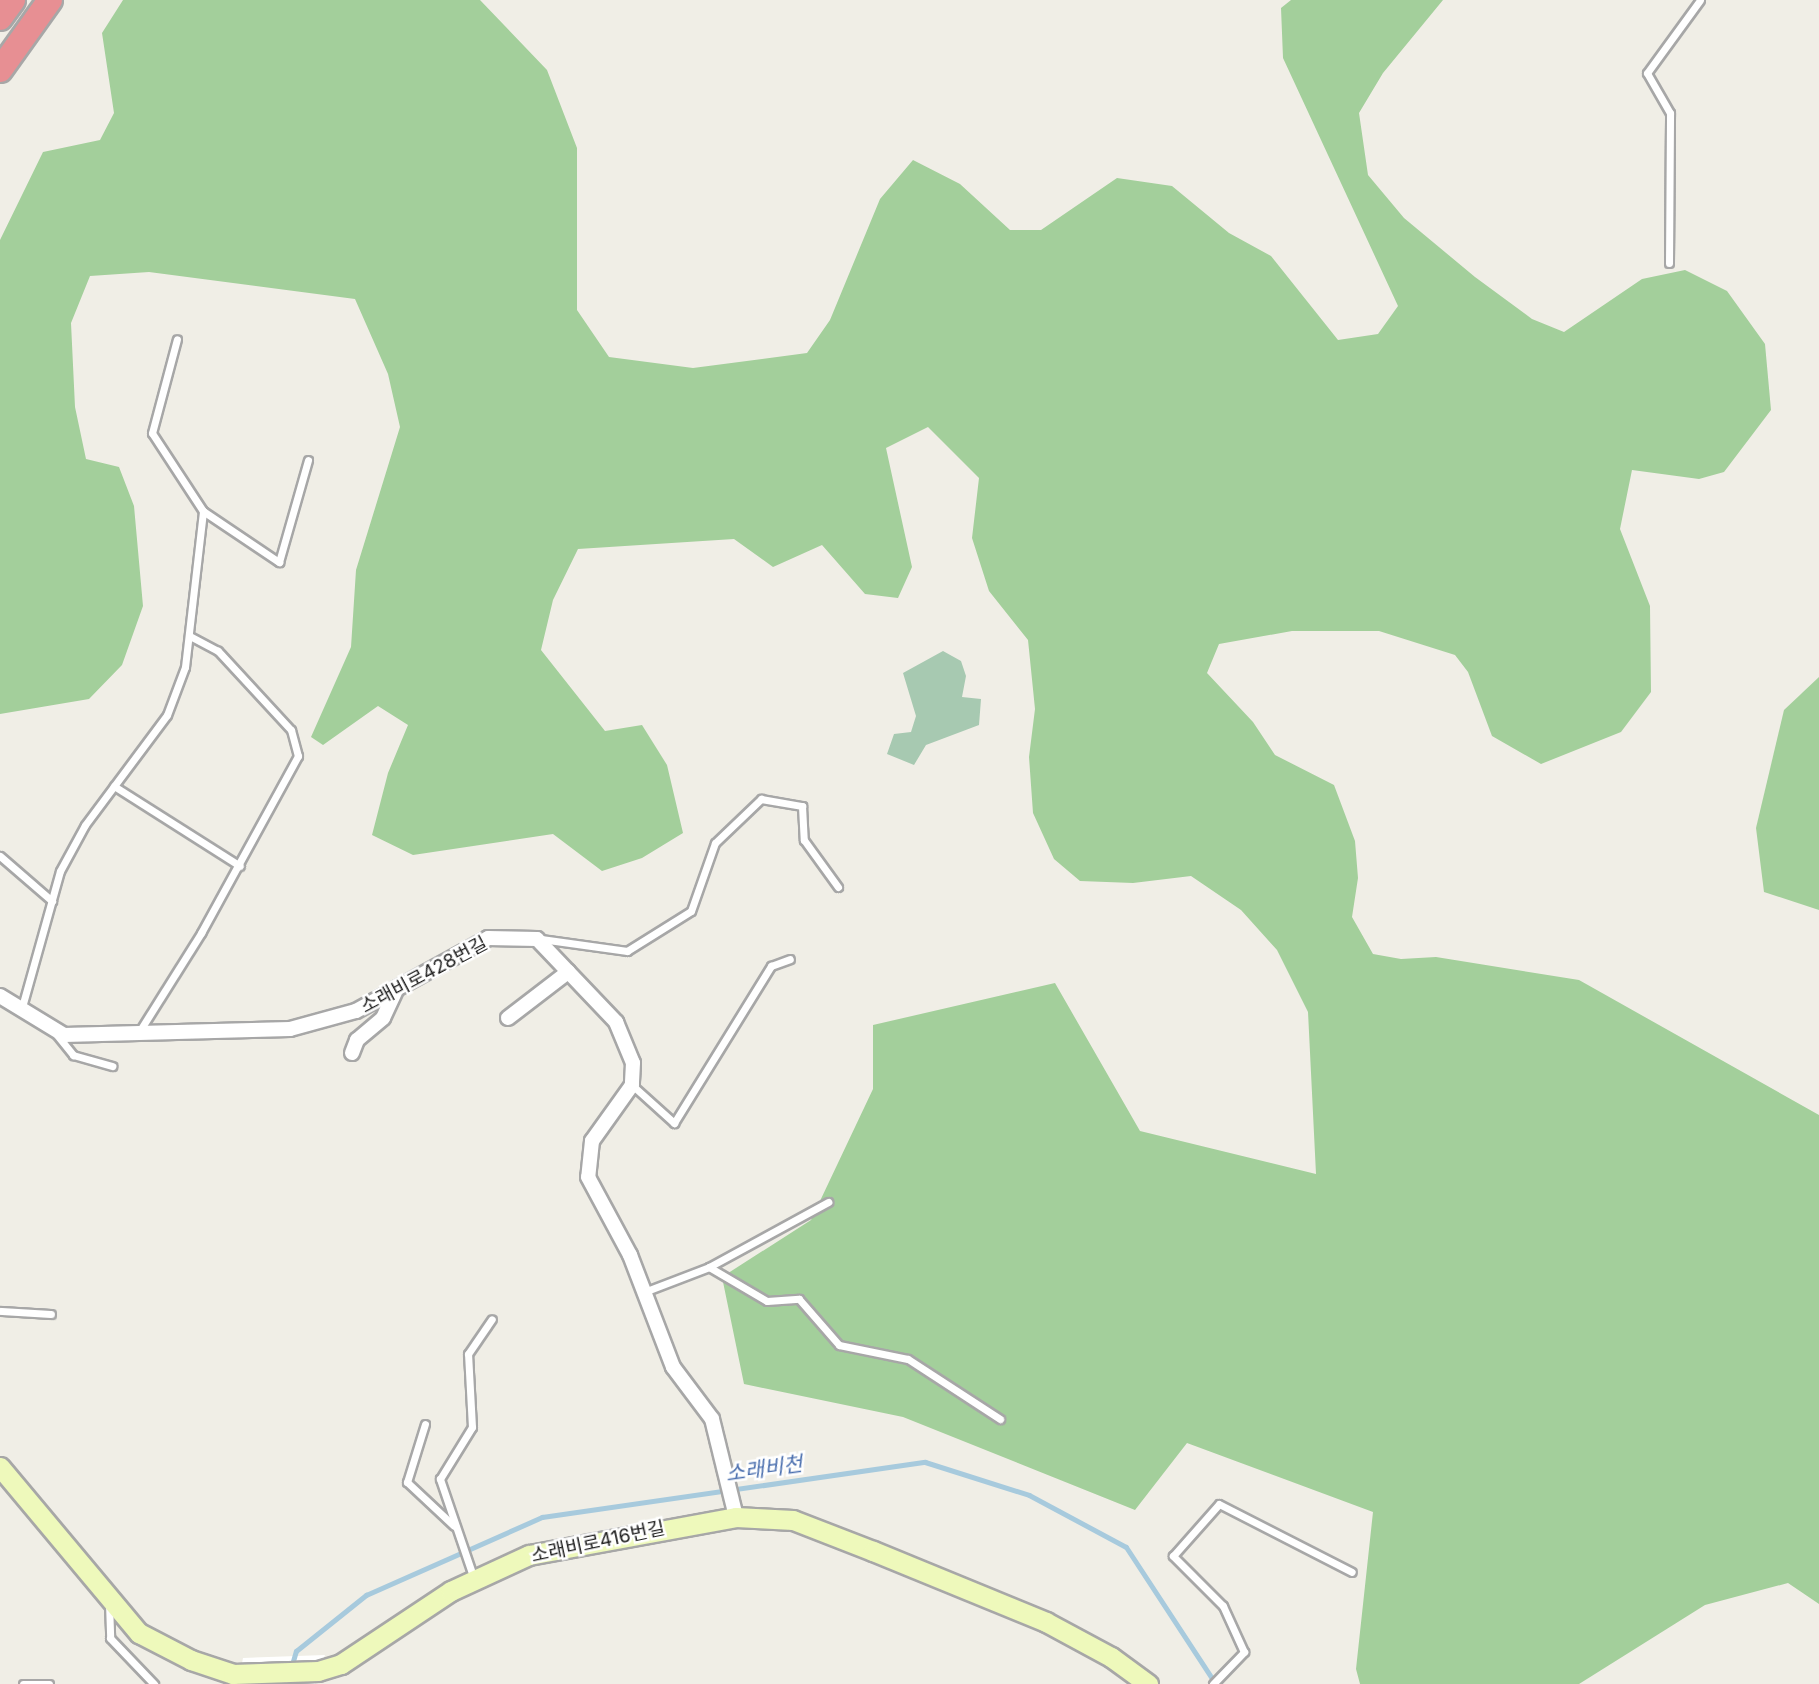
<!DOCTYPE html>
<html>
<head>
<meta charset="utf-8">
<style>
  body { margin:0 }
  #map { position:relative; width:1819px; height:1684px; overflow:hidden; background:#f0eee6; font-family:Inter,"Noto Sans KR",sans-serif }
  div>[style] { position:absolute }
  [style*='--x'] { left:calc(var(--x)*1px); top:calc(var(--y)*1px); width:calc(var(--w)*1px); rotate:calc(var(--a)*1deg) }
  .forest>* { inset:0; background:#a3cf9b }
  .cemetery>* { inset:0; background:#a7c9b1 }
  .pier>* { inset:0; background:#fff }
  .stream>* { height:5px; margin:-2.5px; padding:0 2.5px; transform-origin:2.5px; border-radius:2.5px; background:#a7cadd }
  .roads { filter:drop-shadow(2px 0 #a7a7a7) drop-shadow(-2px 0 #a7a7a7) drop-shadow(0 2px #a7a7a7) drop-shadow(0 -2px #a7a7a7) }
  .lane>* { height:7px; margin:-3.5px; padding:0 3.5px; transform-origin:3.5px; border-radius:3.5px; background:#fff }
  .street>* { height:14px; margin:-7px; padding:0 7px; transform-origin:7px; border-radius:7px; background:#fff }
  .secondary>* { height:19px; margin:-9.5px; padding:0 9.5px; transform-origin:9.5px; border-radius:9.5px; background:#eef9bb }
  .highway>* { height:24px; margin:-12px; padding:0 12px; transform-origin:12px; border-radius:12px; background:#e78f93 }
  span { translate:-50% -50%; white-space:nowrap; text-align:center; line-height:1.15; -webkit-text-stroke:5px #fff; paint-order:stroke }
  .street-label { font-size:19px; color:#202020 }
  .water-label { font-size:21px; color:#4c70af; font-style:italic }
</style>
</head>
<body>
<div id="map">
  <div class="forest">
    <i style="clip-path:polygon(123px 0,480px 0,547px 70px,577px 148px,577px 310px,609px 357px,693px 368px,807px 353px,830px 320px,880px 199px,913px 160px,960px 184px,1010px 230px,1041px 230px,1117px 178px,1172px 186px,1229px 233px,1271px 256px,1338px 340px,1378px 334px,1398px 306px,1283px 58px,1281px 8px,1291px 0,1443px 0,1383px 73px,1359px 113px,1368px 175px,1404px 218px,1475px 277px,1532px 319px,1564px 332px,1642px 279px,1685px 270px,1727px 291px,1765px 344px,1771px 410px,1724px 472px,1699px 479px,1632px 470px,1620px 529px,1650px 606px,1651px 692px,1621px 732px,1541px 764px,1492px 736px,1468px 672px,1455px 655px,1379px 631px,1292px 631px,1219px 644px,1207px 673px,1253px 722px,1275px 755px,1334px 785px,1355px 841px,1358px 878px,1352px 917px,1373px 954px,1401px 959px,1436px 957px,1579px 980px,1819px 1115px,1819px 1604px,1788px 1583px,1705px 1605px,1579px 1684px,1360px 1684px,1356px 1669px,1373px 1512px,1187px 1443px,1135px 1510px,903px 1417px,744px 1384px,722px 1277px,811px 1220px,873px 1089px,873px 1025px,1055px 983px,1140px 1131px,1316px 1174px,1308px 1012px,1277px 950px,1241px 910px,1191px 876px,1133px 883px,1080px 881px,1054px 859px,1033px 813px,1029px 757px,1035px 709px,1028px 640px,989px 591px,972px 538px,979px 478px,928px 427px,886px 448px,912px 567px,898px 598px,865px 594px,822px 545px,773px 567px,734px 539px,578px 549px,553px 600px,541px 650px,605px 731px,642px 725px,667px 765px,683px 833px,642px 858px,602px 871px,553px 834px,413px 855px,372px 835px,388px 773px,408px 725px,378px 706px,323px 745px,311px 737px,351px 647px,356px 570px,400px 427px,388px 374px,355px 299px,149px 272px,90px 276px,71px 323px,75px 407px,86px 459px,119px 467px,134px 506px,143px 606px,122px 665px,89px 699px,0 714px,0 240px,43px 152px,100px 140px,114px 113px,102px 33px)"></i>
    <i style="clip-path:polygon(1819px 677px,1819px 910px,1764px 892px,1756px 828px,1784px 710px)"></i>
  </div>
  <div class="cemetery">
    <i style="clip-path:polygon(943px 651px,961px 661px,966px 676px,962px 697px,981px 699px,979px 725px,926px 745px,914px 765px,887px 754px,894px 734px,911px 732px,916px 716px,903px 673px)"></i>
  </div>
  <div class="pier">
    <i style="clip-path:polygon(325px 1655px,315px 1684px,238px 1684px,243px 1658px)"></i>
  </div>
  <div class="stream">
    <i style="--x:291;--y:1668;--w:18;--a:-74"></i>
    <i style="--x:296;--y:1651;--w:90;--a:-38.7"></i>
    <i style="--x:366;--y:1595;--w:193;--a:-23.9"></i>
    <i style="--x:542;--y:1517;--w:387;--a:-8.2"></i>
    <i style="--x:925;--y:1462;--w:109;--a:17.6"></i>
    <i style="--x:1029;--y:1495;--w:110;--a:28.2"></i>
    <i style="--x:1126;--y:1547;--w:163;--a:56.8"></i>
  </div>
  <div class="roads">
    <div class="lane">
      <i style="--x:1669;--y:263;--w:150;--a:-89.6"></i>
      <i style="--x:1670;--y:113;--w:46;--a:-119.9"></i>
      <i style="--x:1647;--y:73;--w:90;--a:-54"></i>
      <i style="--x:203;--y:511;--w:92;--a:33.9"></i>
      <i style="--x:279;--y:562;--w:106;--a:-74.1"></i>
      <i style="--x:114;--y:786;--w:149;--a:32.4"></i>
      <i style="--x:0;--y:856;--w:69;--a:40.9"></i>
      <i style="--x:541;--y:939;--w:87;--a:7.9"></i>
      <i style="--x:627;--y:951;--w:75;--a:-32"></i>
      <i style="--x:691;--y:911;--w:72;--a:-70.6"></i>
      <i style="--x:715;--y:843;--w:64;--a:-43.7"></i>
      <i style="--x:761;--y:799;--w:42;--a:9.7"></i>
      <i style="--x:802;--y:806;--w:34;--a:87"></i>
      <i style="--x:804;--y:840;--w:58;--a:54.1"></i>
      <i style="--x:22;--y:1007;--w:141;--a:-74.4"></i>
      <i style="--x:60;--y:871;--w:52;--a:-61.5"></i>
      <i style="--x:85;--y:825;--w:137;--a:-53.3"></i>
      <i style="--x:167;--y:715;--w:51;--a:-69.4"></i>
      <i style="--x:185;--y:667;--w:157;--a:-83.4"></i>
      <i style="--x:203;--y:511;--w:93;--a:-123.2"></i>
      <i style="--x:152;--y:433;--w:97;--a:-75.1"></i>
      <i style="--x:139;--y:1032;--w:117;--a:-57.9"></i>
      <i style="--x:201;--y:933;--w:202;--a:-61.3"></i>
      <i style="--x:298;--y:756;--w:27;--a:-105"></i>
      <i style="--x:291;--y:730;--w:108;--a:-132.7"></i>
      <i style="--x:218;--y:651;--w:32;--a:-152"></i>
      <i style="--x:57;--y:1035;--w:26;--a:51"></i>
      <i style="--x:73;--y:1055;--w:41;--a:15.8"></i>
      <i style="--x:632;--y:1085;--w:57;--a:42.1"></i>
      <i style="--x:674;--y:1123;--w:185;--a:-58.3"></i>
      <i style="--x:771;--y:966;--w:20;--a:-20"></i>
      <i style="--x:709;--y:1267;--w:67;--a:30.4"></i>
      <i style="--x:767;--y:1301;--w:32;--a:-4"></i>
      <i style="--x:799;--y:1299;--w:61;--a:49"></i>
      <i style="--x:839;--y:1345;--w:70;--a:11.5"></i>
      <i style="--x:908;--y:1359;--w:110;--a:33.1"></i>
      <i style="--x:644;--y:1292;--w:70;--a:-21"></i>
      <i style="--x:709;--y:1267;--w:136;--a:-28.6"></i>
      <i style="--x:0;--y:1311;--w:51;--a:3.4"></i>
      <i style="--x:425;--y:1424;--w:61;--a:107.2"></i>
      <i style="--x:407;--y:1482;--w:64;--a:43.1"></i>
      <i style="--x:474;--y:1579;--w:106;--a:-108.8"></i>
      <i style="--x:440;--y:1479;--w:61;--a:-58.4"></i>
      <i style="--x:472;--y:1427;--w:73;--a:-93.1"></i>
      <i style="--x:468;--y:1354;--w:42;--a:-55.6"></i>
      <i style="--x:109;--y:1603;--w:35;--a:88"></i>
      <i style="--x:110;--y:1638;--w:64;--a:46.3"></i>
      <i style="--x:23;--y:1684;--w:26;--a:0"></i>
      <i style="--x:1213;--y:1684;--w:45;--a:-45.9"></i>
      <i style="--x:1244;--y:1652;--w:51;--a:-114.5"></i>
      <i style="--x:1223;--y:1606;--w:71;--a:-135"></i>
      <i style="--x:1173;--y:1556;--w:69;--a:-48.5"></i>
      <i style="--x:1219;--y:1504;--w:149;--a:27.1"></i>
    </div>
    <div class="street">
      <i style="--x:0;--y:996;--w:75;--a:31.4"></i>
      <i style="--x:64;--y:1035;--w:226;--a:-1.5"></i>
      <i style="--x:290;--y:1029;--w:68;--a:-15.3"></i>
      <i style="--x:356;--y:1011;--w:151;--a:-28.9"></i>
      <i style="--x:488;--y:938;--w:49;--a:1.2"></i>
      <i style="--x:537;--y:939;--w:115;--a:46.4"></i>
      <i style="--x:616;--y:1022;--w:44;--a:67.5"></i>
      <i style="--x:633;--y:1063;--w:22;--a:93"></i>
      <i style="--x:632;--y:1085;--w:69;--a:125.5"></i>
      <i style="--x:592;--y:1141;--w:36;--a:96"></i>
      <i style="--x:588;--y:1177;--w:89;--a:61.7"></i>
      <i style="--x:630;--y:1255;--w:120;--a:69"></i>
      <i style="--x:673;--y:1367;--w:65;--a:53.1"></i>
      <i style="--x:712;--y:1419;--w:101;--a:76.2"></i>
      <i style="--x:508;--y:1018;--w:76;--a:-37.5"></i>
      <i style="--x:352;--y:1053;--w:14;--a:-69"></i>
      <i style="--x:357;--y:1040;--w:34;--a:-40"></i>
      <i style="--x:383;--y:1018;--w:33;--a:-65"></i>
    </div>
    <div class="secondary">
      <i style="--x:0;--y:1467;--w:217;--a:50.1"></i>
      <i style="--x:139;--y:1633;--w:59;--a:27.4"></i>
      <i style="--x:191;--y:1660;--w:44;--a:18.4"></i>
      <i style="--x:233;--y:1674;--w:85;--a:-2"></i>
      <i style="--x:318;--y:1671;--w:24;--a:-17"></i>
      <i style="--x:341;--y:1664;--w:132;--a:-33.6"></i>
      <i style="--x:451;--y:1591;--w:86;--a:-24.8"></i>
      <i style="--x:529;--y:1555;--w:210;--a:-10.4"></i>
      <i style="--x:736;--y:1517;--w:57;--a:3"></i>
      <i style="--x:793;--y:1520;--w:86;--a:21.2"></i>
      <i style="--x:873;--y:1551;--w:187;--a:22.3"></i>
      <i style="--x:1046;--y:1622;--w:74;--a:28.3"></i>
      <i style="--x:1111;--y:1657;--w:46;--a:36.1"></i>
    </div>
    <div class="highway">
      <i style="--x:0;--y:18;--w:22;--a:-54"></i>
      <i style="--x:0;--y:70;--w:86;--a:-54.5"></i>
    </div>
  </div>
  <div class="street-label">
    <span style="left:424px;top:975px;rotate:-28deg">소래비로428번길</span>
    <span style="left:598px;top:1542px;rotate:-12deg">소래비로416번길</span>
  </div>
  <div class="water-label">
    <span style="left:764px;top:1469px;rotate:-8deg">소래비천</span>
  </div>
</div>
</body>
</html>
